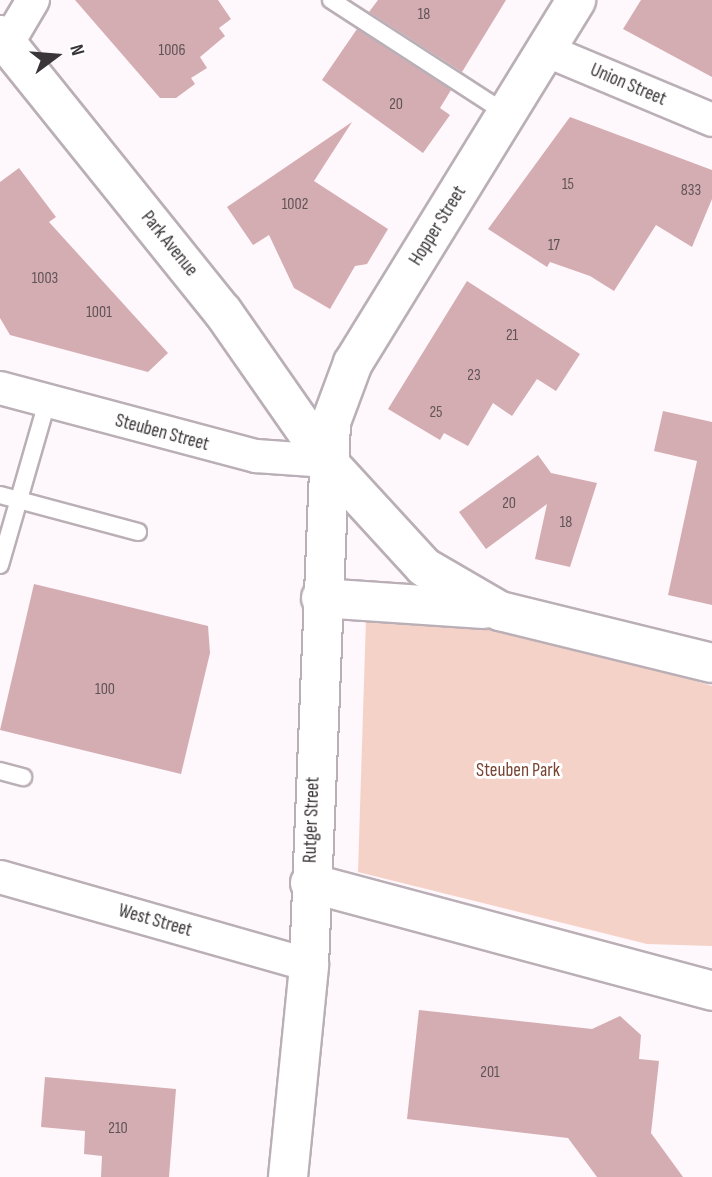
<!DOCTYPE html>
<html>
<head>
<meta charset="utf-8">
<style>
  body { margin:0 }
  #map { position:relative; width:712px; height:1177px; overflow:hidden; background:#fef7fb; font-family:"Sofia Sans Condensed",sans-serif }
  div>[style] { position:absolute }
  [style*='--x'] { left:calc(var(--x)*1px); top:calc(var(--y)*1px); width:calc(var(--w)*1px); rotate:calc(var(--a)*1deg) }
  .green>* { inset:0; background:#f5d2c7 }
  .building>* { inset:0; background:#d4adb2 }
  .roads { filter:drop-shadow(2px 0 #baafb6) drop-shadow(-2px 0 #baafb6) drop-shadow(0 2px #baafb6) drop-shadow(0 -2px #baafb6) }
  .lane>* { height:16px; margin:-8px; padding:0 8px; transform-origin:8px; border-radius:8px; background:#fff }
  .street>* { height:32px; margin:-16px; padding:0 16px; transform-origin:16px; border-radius:16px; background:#fff }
  .secondary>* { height:38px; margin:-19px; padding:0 19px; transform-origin:19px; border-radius:19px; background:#fff }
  span { translate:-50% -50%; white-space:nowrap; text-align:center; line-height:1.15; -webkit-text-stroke:6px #fff; paint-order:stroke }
  .number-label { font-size:16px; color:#605356 }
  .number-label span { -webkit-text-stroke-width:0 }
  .street-label { font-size:19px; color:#393538 }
  .park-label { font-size:19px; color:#794534 }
  .north { position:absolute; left:21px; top:21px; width:70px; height:70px; -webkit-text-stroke:5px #fff; paint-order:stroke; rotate:74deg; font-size:19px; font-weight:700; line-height:28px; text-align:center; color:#393538 }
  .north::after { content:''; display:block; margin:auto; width:24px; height:32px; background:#393538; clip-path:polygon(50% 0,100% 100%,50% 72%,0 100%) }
</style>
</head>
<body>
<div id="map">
  <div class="green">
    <i style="clip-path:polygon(366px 619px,458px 621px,550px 637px,712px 686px,712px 946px,647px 944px,358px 872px)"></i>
  </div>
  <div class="building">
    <i style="clip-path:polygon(75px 0,218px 0,231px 19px,219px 28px,225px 36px,200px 57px,207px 68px,191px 78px,195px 84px,176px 98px,160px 98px)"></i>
    <i style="clip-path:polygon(378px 0,506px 0,462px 72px,369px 12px)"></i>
    <i style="clip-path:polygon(641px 0,712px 0,712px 77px,623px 29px)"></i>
    <i style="clip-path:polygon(357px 29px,451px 90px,440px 108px,450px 115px,423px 153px,322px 80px)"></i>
    <i style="clip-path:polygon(570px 117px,712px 170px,712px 199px,692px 247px,656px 225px,614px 291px,590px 276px,550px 262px,547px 267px,488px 229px)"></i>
    <i style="clip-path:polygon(352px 122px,314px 181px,388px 229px,367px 264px,355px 266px,330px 309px,294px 288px,269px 235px,253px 245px,227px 207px)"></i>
    <i style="clip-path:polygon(19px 168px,56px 217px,49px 222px,168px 353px,148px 372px,10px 335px,0 318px,0 182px)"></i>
    <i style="clip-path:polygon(467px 281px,580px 354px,556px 391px,537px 379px,512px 416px,493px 403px,468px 446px,444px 433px,440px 440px,388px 409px)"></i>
    <i style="clip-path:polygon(663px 411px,712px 422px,712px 605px,668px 595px,697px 461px,654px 451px)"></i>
    <i style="clip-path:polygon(538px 455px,551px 473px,597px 483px,570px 567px,535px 559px,547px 504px,486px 549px,459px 512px)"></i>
    <i style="clip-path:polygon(34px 584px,208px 626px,210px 653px,181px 774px,0 730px)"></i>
    <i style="clip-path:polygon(419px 1010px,592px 1029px,620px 1016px,641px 1035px,639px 1059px,659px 1061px,651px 1133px,683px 1177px,597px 1177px,568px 1138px,407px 1119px)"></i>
    <i style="clip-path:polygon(45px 1077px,176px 1089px,169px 1177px,101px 1177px,102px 1156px,84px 1154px,85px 1131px,41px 1127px)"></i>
  </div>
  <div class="roads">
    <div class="lane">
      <i style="--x:331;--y:0;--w:210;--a:32.9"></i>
      <i style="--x:0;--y:495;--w:143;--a:15"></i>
      <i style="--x:0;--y:565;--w:170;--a:-73.9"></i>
      <i style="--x:0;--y:771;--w:24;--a:15"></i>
    </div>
    <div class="street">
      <i style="--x:7;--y:44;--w:51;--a:-59.4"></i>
      <i style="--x:545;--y:50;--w:181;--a:22.7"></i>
      <i style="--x:0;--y:388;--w:265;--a:14.9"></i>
      <i style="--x:256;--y:456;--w:71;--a:4"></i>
      <i style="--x:0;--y:877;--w:321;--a:15.9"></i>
    </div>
    <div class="secondary">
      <i style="--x:0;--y:35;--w:356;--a:51.2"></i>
      <i style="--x:223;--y:312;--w:182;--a:55.1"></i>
      <i style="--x:327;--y:461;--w:144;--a:47.5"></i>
      <i style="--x:424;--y:567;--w:88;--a:30.1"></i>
      <i style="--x:500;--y:611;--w:218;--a:13.8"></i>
      <i style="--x:321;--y:598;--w:163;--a:3.9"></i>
      <i style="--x:310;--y:883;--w:416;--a:15"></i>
      <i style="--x:288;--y:1177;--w:213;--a:-84.3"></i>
      <i style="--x:309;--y:965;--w:543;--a:-87.68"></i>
      <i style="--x:331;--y:422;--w:63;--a:-69.6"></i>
      <i style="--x:353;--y:363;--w:426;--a:-58.4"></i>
    </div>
  </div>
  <div class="number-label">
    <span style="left:424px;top:15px">18</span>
    <span style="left:172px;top:51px">1006</span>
    <span style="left:396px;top:105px">20</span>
    <span style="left:568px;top:185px">15</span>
    <span style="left:691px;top:191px">833</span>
    <span style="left:295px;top:205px">1002</span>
    <span style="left:554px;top:246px">17</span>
    <span style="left:45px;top:279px">1003</span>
    <span style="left:99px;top:313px">1001</span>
    <span style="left:512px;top:336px">21</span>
    <span style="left:474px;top:376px">23</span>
    <span style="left:436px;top:413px">25</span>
    <span style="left:509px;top:504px">20</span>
    <span style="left:566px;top:523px">18</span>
    <span style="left:105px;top:690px">100</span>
    <span style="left:490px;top:1073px">201</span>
    <span style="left:118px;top:1129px">210</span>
  </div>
  <div class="street-label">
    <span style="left:628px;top:85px;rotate:23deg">Union Street</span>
    <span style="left:438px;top:226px;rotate:-58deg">Hopper Street</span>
    <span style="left:169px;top:244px;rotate:51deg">Park Avenue</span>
    <span style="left:162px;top:433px;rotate:15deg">Steuben Street</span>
    <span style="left:312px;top:820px;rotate:-88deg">Rutger Street</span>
    <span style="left:155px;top:921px;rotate:16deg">West Street</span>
  </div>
  <div class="park-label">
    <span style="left:518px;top:771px">Steuben Park</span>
  </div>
  <div class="north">N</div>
</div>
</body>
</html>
